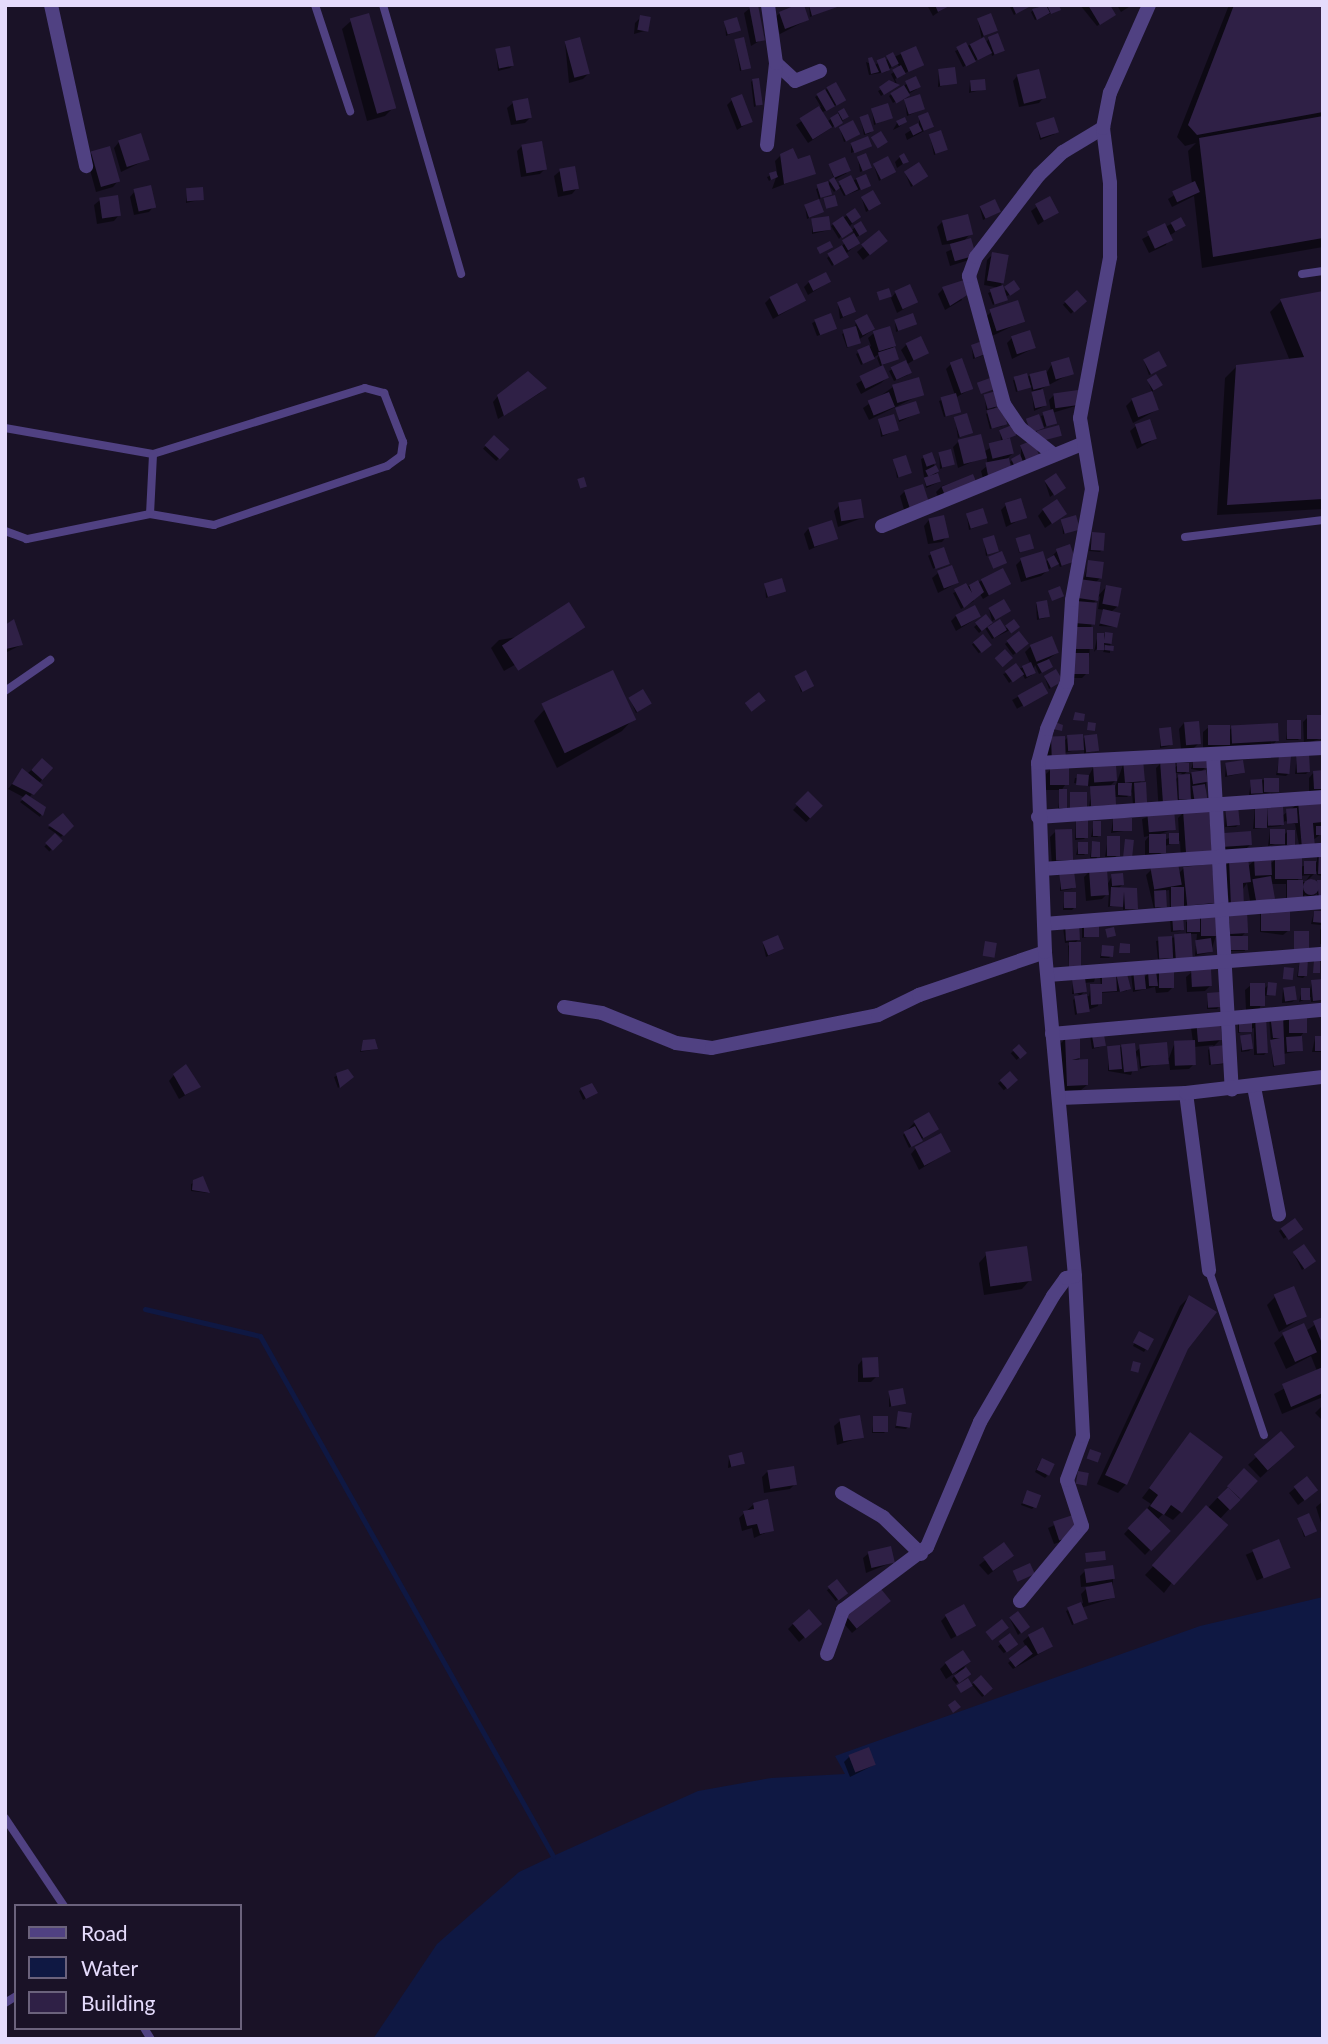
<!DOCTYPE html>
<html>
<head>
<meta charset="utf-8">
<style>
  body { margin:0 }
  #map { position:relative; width:1328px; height:2044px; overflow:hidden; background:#1a1227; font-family:Lato,sans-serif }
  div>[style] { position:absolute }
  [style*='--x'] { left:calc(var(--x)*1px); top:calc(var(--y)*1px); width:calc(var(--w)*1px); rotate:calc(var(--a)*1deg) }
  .water>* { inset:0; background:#0f1843 }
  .shadow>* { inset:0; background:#0007; transform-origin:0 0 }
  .stream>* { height:5px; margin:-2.5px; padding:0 2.5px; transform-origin:2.5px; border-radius:2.5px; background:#0f1843 }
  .building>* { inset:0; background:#2f2046; transform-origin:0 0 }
  .round { border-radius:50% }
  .lane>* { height:8px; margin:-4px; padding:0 4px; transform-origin:4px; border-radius:4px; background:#504182 }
  .street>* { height:14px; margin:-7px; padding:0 7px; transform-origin:7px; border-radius:7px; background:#504182 }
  span { translate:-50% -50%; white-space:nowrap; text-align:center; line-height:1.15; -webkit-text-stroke:7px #1a1227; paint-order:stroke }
  .frame { position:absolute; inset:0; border:7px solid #e5dbfc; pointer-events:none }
  .legend { position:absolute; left:14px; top:1904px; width:228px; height:126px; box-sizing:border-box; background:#1a1227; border:2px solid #6b627c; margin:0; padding:9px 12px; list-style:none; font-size:21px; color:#e5dbfc }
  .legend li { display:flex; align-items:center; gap:14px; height:35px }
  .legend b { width:35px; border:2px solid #6b627c }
</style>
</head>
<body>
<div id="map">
  <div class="water">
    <i style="clip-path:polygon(1323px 1597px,1323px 2039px,373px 2039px,437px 1944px,519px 1872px,553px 1856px,698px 1791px,771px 1778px,845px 1774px,835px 1756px,1200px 1626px)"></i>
  </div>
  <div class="shadow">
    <i style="clip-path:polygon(809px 5px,839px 5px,810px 17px)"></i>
    <i style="clip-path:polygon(927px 5px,947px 5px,947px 6px,933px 16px)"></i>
    <i style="clip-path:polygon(1009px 5px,1029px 5px,1014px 15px)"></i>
    <i style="clip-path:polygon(1041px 5px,1057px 5px,1056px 11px,1035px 20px,1031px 12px)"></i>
    <i style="clip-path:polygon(1080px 5px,1107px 5px,1111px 17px,1097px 26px)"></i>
    <i style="clip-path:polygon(1117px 5px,1132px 5px,1121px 12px)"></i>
    <i style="clip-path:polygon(1229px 5px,1323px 5px,1323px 247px,1202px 268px,1194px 196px,1172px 207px,1168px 199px,1192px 184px,1188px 151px,1196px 143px,1185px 146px,1177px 137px)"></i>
    <i style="clip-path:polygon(750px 8px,763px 39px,751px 46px,744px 13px)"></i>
    <i style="clip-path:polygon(780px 13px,807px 20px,780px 34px,774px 18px)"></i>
    <i style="clip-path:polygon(641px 17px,648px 30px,634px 34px,635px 23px)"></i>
    <i style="clip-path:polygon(978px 20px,996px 30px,982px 37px,985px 43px,989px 39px,1003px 51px,992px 56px,991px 52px,963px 67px,955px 51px,982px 40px)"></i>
    <i style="clip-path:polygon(351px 21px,394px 107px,385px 116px,367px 121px,342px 29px)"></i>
    <i style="clip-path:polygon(725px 22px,739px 30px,726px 36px)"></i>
    <i style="clip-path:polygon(735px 40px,749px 67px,747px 69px,740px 71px)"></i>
    <i style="clip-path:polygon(565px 43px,588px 74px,583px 79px,569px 83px)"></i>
    <i style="clip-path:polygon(496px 51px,512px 66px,510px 68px,498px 71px)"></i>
    <i style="clip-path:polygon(901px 54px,921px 64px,895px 79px,897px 84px,881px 96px,878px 91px,895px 82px,891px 74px,900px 68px,897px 63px,886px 72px,869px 75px,866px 62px,874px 65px)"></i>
    <i style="clip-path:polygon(939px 71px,955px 83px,938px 87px)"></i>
    <i style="clip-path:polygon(1018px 75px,1044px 97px,1039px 103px,1019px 107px,1013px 81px)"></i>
    <i style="clip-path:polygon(915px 78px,917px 89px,893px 103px,889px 96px)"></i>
    <i style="clip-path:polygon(753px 80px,761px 104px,754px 107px,751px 82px)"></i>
    <i style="clip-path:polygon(970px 82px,984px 89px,969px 93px)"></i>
    <i style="clip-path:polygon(827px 89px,842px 102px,821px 113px,827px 122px,839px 112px,845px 119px,808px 143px,796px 125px,821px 107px,815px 97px)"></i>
    <i style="clip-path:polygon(732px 100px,751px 121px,737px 130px,727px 105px)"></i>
    <i style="clip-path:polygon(905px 102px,923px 109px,907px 116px)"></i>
    <i style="clip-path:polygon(513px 103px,530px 118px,525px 123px,511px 125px,507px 108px)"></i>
    <i style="clip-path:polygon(872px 110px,891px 117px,874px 125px)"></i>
    <i style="clip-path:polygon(919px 117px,930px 128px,907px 140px,905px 134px,919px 125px)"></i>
    <i style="clip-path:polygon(861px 119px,872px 131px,870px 133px,864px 135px)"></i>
    <i style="clip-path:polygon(905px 122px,899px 127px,893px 130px,897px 123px)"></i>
    <i style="clip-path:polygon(1037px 125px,1055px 134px,1040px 140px)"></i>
    <i style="clip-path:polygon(840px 129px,856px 136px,844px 142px)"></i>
    <i style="clip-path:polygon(930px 136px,946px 149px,934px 155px)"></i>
    <i style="clip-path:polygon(119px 142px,148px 159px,121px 172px,114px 148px)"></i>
    <i style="clip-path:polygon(851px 143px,870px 146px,851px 153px)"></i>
    <i style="clip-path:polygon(522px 146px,545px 169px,540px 174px,521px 177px,517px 151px)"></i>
    <i style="clip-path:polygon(92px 153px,118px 181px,113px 187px,96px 192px,87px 159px)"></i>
    <i style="clip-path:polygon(781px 155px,797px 161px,814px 173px,772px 189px,777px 175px,769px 181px,767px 177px,777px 173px,775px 161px)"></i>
    <i style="clip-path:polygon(900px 157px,907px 161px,897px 168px,895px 162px)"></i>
    <i style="clip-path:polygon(858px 158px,867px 169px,860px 172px)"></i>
    <i style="clip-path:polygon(830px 166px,847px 173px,834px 180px)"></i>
    <i style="clip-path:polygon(874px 166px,892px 173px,879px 181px)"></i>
    <i style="clip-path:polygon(560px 171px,577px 188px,572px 194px,558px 197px,554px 176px)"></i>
    <i style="clip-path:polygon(905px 173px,924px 178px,911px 187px)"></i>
    <i style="clip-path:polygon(857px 179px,867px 187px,844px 196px,839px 187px,834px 192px,829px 185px,828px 195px,819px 199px,816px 189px,830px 182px,837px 186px)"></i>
    <i style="clip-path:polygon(135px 191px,154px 206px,149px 212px,134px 215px,130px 197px)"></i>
    <i style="clip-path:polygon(187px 191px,203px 199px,186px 203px)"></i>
    <i style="clip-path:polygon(1049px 198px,1057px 212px,1038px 225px,1031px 211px)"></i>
    <i style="clip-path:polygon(862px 199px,877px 206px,866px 212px)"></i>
    <i style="clip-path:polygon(100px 200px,119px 215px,114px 221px,97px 224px,94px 205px)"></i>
    <i style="clip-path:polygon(805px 206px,822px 212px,807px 219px)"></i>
    <i style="clip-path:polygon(980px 208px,999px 212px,983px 220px)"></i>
    <i style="clip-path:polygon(848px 215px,856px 219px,839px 239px,831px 226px)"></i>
    <i style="clip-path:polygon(812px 220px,829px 230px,812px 234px)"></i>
    <i style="clip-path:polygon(943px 221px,971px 233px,963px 242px,942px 245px,937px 227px)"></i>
    <i style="clip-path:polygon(860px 223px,863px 233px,855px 238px,856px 245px,832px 266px,827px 258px,855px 235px,852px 230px)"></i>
    <i style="clip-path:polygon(1171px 224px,1184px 226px,1169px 236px,1166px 245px,1149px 253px,1142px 239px)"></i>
    <i style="clip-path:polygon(879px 233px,880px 246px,863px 260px,857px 252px)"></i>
    <i style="clip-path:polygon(970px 241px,969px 260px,950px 266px,946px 252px)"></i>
    <i style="clip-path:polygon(993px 254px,1003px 290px,1015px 291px,993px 305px,988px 293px,1000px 288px,984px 285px,987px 260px)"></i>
    <i style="clip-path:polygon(809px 282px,829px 282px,808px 295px,804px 287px)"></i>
    <i style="clip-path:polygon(943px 289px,961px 297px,962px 300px,945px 310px,938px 294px)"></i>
    <i style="clip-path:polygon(896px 292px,916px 302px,897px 313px,891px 298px)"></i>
    <i style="left:1077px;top:292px;width:12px;height:19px;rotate:48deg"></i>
    <i style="clip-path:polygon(1323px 293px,1323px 509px,1217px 515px,1225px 378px,1236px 367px,1290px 361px,1270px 312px,1281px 301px)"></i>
    <i style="clip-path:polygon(770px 298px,804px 301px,773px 319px,765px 303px)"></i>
    <i style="clip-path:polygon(838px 304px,854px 312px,840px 319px)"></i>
    <i style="clip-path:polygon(991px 312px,1023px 321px,992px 336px,986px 317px)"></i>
    <i style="clip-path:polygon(830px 315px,832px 330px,817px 336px,812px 323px)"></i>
    <i style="clip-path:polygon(895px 321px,915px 324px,896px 332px)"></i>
    <i style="clip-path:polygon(856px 322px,871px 331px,847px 348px,842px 334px,855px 327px)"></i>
    <i style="clip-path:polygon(874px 333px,893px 347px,897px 358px,881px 366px,887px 378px,881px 383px,861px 394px,856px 384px,881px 368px,877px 358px,881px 353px,861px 365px,856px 354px,871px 346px,868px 338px)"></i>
    <i style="clip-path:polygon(1012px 338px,1034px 348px,1012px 359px,1007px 343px)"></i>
    <i style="clip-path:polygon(907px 344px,927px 352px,906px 365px,908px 375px,894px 381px,889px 371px,907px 361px,901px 350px)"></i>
    <i style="clip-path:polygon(972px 346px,984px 355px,973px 359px)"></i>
    <i style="clip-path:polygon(1144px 361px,1163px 368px,1149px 375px)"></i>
    <i style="clip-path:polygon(951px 364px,971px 389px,955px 398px,959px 411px,944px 417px,939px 401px,955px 395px,946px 369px)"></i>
    <i style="clip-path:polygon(1052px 364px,1072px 373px,1041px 389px,1045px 406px,1034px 411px,1031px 385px,1016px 392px,1013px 380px,1047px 372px)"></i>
    <i style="clip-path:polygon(1148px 381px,1159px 387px,1152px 392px)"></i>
    <i style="clip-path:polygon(893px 387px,922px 394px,869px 420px,863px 408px)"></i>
    <i style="clip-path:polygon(545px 388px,540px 393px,498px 419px,493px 402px,498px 396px)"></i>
    <i style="clip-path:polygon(1054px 395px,1079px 405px,1052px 413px,1055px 423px,1044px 427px,1041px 416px,1051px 412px,1049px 400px)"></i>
    <i style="clip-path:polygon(985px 396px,998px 404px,992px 411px,1003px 426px,990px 429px,986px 414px,993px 408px,986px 410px)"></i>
    <i style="clip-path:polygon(1132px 400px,1157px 410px,1133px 423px,1126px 406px)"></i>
    <i style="clip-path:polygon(897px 410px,918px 413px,899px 422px)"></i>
    <i style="clip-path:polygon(955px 419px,969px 434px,958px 438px)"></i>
    <i style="clip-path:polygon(879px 422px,897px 430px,881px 437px)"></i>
    <i style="clip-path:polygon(1136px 426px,1155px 439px,1137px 449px,1130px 431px)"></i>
    <i style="clip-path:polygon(1000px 430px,1014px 434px,1008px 438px,1012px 454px,984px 482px,981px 471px,988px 465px,986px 456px,958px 468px,953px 447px,958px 442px,983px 452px,1001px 442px)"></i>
    <i style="left:494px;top:437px;width:18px;height:16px;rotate:43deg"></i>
    <i style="clip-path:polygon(1021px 446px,1038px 457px,1014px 469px,1010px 462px,1021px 455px)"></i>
    <i style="clip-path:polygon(931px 454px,939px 482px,926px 488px,921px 459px)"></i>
    <i style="clip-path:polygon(939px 454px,953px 464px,940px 469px)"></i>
    <i style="clip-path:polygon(894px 461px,910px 472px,897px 478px)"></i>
    <i style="clip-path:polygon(972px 476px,939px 499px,936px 492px,942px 486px)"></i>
    <i style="clip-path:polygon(1045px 482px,1061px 489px,1050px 497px)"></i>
    <i style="clip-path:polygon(905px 491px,927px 503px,905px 513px,900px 496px)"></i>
    <i style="clip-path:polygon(840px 505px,862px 518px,838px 527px,834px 511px)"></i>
    <i style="clip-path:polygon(1006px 505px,1025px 517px,1006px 527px,1001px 510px)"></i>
    <i style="clip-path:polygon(1043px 510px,1065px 514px,1045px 528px,1038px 516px)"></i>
    <i style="clip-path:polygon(967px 516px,984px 524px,969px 530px)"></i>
    <i style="clip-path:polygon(929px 520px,947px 536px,942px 542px,928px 544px,924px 526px)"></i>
    <i style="clip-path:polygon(1062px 521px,1078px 529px,1063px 534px)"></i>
    <i style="clip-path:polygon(809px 528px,836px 538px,809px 550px,804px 534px)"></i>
    <i style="clip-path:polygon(1092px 534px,1102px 550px,1100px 552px,1089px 551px)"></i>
    <i style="clip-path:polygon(1017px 540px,1032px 547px,1019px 553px)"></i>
    <i style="clip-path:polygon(984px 541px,997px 550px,986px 556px)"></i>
    <i style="left:943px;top:550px;width:14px;height:16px;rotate:69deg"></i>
    <i style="clip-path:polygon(1057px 551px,1072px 562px,1060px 567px,1058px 562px,1041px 576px,1021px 582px,1016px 565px,1021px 560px,1045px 563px)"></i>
    <i style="clip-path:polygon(1089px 562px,1100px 578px,1095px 583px,1098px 596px,1106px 587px,1118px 606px,1111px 612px,1117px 627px,1099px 626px,1104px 610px,1098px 609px,1100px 596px,1093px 604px,1088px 672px,1082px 678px,1066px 678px,1069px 628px)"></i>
    <i style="clip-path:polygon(943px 569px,957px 583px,938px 593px,932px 578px)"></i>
    <i style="clip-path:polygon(981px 581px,1009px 583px,983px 599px,980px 594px,972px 598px,974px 601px,961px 609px,953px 593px)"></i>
    <i style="clip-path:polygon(765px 586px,784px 591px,766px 598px)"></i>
    <i style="clip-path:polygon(1036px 603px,1048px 616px,1045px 618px,1037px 620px)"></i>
    <i style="clip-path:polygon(989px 609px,1006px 613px,992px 621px)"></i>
    <i style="clip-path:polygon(956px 616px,979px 617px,956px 631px,951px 621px)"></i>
    <i style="clip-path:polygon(986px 617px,993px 626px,1004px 630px,1014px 622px,1018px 626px,992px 639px,985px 628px,979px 633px,974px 627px)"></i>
    <i style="clip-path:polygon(583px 626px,504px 671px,491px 648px,499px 640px)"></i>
    <i style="clip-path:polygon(5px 627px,21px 645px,5px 653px)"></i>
    <i style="clip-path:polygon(1019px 633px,1025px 646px,1013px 655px,1005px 644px)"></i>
    <i style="clip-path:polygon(1098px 634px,1111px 635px,1110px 653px,1103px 652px,1107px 645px,1101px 644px,1094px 652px)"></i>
    <i style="left:983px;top:636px;width:11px;height:14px;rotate:52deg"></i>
    <i style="clip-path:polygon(1031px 646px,1057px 653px,1047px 660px,1049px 669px,1039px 674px,1035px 665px,1032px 675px,1025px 679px,1022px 673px,1009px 683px,1003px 674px,1031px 665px,1025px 652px)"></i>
    <i style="clip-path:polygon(796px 677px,810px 688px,801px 692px)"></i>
    <i style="clip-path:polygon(1045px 678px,1059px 683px,1049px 689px)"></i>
    <i style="left:1041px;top:684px;width:10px;height:33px;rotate:61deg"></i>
    <i style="clip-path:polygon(630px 699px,647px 705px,636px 713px)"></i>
    <i style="clip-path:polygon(545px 709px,633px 719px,622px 731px,557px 768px,534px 721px)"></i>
    <i style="clip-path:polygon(1308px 717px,1323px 718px,1323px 743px,1320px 739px,1304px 744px,1303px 722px)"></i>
    <i style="clip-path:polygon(1288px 722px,1300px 738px,1298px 740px,1286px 740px)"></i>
    <i style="clip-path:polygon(1184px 723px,1199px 743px,1194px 748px,1181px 749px,1179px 729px)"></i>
    <i style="clip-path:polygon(1209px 727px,1228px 731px,1232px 728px,1277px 740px,1272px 746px,1203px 749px,1203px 732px)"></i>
    <i style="clip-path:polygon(1160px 730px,1172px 744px,1169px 746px,1160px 748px)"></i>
    <i style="clip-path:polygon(1068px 737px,1081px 741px,1085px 737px,1097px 750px,1084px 754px,1084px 748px,1064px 753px,1047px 765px,1046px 744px,1051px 738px,1063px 742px)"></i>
    <i style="clip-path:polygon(1297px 755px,1308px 772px,1306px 774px,1295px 774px)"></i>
    <i style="clip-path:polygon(1280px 756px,1288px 774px,1286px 776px,1276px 775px)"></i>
    <i style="clip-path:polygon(42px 760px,50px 768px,29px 798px,44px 808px,40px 817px,20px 802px,25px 798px,8px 789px,22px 771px,27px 774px)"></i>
    <i style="clip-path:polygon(1194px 760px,1205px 768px,1202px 771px,1191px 769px)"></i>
    <i style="clip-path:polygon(1124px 762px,1143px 780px,1138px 784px,1145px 803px,1133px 805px,1132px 792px,1127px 797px,1114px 797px,1114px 804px,1089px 807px,1092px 787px,1074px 783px,1075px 778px,1088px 777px,1093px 768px,1115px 781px,1109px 787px,1114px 790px)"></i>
    <i style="clip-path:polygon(evenodd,1161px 763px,1173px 769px,1178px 765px,1188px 771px,1182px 776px,1192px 773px,1206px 781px,1206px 803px,1193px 807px,1191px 797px,1173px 809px,1175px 829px,1154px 836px,1164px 840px,1179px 834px,1178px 818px,1184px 812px,1210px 854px,1181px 861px,1180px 841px,1165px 846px,1159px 857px,1145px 858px,1145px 841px,1149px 836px,1144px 837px,1142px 819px,1159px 813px,1156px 768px,1161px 763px,1174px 773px,1182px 773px,1174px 781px,1174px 773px)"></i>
    <i style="clip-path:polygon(1226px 764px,1243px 773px,1225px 777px)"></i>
    <i style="clip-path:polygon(1051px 769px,1067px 782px,1061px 791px,1063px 809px,1058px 809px,1061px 790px,1046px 790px,1046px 774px)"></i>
    <i style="clip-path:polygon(1314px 772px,1323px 772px,1323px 794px,1309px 794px,1309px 778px)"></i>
    <i style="clip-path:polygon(1264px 780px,1278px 791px,1249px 795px,1251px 782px)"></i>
    <i style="left:808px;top:794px;width:18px;height:22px;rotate:43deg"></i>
    <i style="clip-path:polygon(1323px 801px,1321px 834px,1300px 850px,1295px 824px,1285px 821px,1281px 826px,1253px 829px,1255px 807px,1282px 808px,1282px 816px,1299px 803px)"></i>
    <i style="clip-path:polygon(1226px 808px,1238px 825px,1236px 827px,1225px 827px)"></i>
    <i style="clip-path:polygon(63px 816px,71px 826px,61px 837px,48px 828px)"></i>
    <i style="clip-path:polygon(1113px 820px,1130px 830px,1111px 833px)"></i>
    <i style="clip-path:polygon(1076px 821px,1086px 837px,1084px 839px,1075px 840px)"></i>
    <i style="clip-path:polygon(1094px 823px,1100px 835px,1097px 837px,1091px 837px)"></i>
    <i style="clip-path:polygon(1270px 831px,1283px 836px,1288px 831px,1292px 845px,1285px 847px,1285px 841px,1268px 846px)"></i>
    <i style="clip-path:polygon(1055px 832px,1072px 860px,1052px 866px,1050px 837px)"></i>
    <i style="clip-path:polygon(1225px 835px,1250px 845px,1245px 850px,1221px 853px)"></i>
    <i style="left:55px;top:836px;width:7px;height:15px;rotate:45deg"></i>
    <i style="clip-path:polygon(1108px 838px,1117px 855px,1115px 858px,1105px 857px)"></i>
    <i style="clip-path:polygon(1079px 843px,1086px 853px,1084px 855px,1076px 855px)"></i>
    <i style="clip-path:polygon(1092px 843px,1098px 856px,1096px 859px,1090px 858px)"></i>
    <i style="clip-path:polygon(evenodd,1323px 854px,1323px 876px,1317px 875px,1317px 871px,1309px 879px,1314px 879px,1314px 886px,1323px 881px,1318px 899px,1317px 893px,1312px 898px,1305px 895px,1299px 900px,1286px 901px,1286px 884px,1271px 884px,1251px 907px,1247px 883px,1230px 908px,1224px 867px,1229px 862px,1247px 867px,1255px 860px,1270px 864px,1276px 859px,1300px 867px,1317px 862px,1317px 856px,1323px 854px,1310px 875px,1305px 882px,1297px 882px,1300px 876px,1310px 875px)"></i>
    <i style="clip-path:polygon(1184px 868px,1214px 902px,1209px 908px,1170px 910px,1169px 890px,1164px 891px,1165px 906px,1154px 909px,1146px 875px,1151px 870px,1178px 874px)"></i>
    <i style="clip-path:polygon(1089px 872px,1106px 887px,1112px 876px,1122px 885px,1118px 889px,1136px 889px,1136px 908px,1123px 910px,1123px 904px,1108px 907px,1109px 892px,1102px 899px,1086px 901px,1084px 877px)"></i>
    <i style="clip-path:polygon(1060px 875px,1074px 887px,1072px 889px,1060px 891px)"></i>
    <i style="clip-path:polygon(1065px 894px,1074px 908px,1072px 910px,1063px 910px)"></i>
    <i style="clip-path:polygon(1260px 912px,1289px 930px,1283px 935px,1260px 932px)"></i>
    <i style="clip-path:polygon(1314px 912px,1323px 913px,1321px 925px,1311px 924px)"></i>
    <i style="clip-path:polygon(1202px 916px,1216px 935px,1211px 952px,1195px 956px,1197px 934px,1190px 934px,1172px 966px,1173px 987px,1168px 992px,1156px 993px,1155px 987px,1133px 992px,1131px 973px,1144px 978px,1158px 960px,1156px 941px,1186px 935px,1186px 922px)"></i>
    <i style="clip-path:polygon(1170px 919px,1183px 929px,1180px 931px,1171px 932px)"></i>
    <i style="clip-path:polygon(1225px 919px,1246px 932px,1241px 937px,1245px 951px,1229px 951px)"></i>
    <i style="clip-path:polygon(1082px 926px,1097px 935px,1082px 938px)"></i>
    <i style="clip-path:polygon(1063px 927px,1078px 940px,1074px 944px,1081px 966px,1069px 969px,1068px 946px,1072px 942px,1065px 943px)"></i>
    <i style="clip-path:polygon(1322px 927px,1323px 944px,1320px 944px,1320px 930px)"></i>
    <i style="clip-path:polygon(763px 944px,782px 949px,766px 957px)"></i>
    <i style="clip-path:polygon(1102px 947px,1111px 956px,1109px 958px,1100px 958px)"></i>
    <i style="clip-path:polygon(1300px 959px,1305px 976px,1303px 978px,1297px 977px)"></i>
    <i style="clip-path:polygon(1125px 972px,1127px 991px,1100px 993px,1098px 1006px,1075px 1015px,1073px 1000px,1079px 994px,1072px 994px,1073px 981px,1096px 974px,1094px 982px,1084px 983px,1085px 991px,1079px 997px,1089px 996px,1091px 986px,1101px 986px,1100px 978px)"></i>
    <i style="clip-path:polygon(1192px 972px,1210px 986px,1205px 991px,1187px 992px,1186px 977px)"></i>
    <i style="clip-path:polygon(1323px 980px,1322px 1001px,1311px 1002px,1311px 997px,1299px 1002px,1302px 990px,1310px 990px,1312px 981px)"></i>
    <i style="clip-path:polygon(1269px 984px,1275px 994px,1264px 996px,1259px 1010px,1246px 1010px,1245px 990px,1251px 985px,1264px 989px)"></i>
    <i style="clip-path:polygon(1283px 989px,1295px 1000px,1292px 1002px,1282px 1003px)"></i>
    <i style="clip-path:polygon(1208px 995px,1219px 1007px,1217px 1009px,1207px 1009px)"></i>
    <i style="clip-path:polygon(1289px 1015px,1304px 1032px,1300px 1037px,1301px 1051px,1283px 1054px,1283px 1063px,1273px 1067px,1269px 1018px,1282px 1022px)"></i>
    <i style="clip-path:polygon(1256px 1018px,1266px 1053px,1264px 1055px,1254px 1055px,1254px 1028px,1238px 1033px,1238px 1021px)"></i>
    <i style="clip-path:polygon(1196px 1023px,1221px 1039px,1212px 1048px,1224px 1047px,1224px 1064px,1209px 1065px,1208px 1050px,1214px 1045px,1194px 1047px,1194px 1064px,1189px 1069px,1170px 1070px,1169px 1061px,1140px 1069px,1138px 1055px,1131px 1075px,1108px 1071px,1108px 1048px,1122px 1047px,1134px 1053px,1140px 1048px,1169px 1058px,1175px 1042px,1193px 1042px,1191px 1028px)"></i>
    <i style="clip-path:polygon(1090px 1035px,1104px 1046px,1092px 1049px)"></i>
    <i style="clip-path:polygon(1066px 1038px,1078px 1038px,1079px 1061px,1087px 1085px,1081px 1090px,1063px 1091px,1060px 1044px)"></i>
    <i style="clip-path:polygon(1241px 1038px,1252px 1048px,1249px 1051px,1241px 1052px)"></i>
    <i style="clip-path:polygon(1315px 1038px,1323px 1038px,1322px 1052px,1312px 1052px)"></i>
    <i style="clip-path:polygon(364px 1042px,376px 1049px,360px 1052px)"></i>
    <i style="left:1019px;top:1046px;width:9px;height:11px;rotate:49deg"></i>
    <i style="clip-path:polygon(348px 1071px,351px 1077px,338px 1088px,334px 1077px)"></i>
    <i style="left:1010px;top:1073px;width:9px;height:16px;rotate:49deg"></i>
    <i style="clip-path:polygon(174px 1075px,199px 1087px,179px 1099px,169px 1081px)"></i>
    <i style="clip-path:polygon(591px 1085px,594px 1094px,583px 1100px,579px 1091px)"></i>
    <i style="clip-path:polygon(914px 1123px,937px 1128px,909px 1148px,903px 1135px)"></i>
    <i style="clip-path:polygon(916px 1148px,948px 1152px,919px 1170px,911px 1154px)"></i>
    <i style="clip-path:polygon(202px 1179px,208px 1193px,191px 1191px,191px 1184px)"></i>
    <i style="left:1295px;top:1221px;width:9px;height:19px;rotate:58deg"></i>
    <i style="clip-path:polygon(987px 1254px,1030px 1280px,1022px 1289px,984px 1295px,979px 1263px)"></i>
    <i style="clip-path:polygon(1294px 1254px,1312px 1263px,1302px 1270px)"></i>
    <i style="clip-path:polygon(1276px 1296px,1305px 1316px,1279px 1332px,1267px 1305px)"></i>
    <i style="clip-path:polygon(1189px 1297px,1186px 1348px,1126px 1484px,1118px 1493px,1097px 1484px,1180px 1306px)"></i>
    <i style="clip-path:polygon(1323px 1319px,1323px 1397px,1282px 1414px,1274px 1394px,1317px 1371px,1311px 1356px,1286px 1369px,1274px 1343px,1283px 1335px,1306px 1331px)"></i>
    <i style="clip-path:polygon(1138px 1336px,1146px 1349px,1144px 1352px,1133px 1346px)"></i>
    <i style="clip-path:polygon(863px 1359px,877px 1376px,871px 1382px,858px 1382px,858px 1365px)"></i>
    <i style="clip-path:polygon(889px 1391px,904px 1403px,889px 1407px)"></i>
    <i style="clip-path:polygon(1323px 1405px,1323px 1418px,1321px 1419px,1315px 1413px)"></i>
    <i style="clip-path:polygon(899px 1413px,908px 1427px,906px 1429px,895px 1428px)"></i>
    <i style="clip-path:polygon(874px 1418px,886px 1431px,884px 1433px,872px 1433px)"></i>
    <i style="clip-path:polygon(840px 1421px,862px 1437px,837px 1445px,834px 1426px)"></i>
    <i style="left:1281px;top:1434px;width:18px;height:45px;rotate:47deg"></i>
    <i style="clip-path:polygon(1190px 1435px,1181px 1512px,1173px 1520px,1163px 1514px,1157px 1520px,1168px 1531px,1145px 1555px,1124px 1534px,1151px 1504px,1142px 1498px)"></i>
    <i style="clip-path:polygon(729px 1457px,743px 1464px,728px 1468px)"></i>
    <i style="clip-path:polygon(1040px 1462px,1047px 1476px,1045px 1478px,1035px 1472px)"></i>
    <i style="clip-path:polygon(767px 1472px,795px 1484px,790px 1489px,764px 1493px,762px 1477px)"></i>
    <i style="clip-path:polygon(1307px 1478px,1311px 1495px,1298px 1505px,1289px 1493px)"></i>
    <i style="clip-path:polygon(1235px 1479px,1255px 1481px,1219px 1520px,1164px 1593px,1145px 1575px)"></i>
    <i style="clip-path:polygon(1027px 1492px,1034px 1507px,1032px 1509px,1021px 1505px)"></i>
    <i style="clip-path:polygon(1322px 1502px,1323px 1502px,1323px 1529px,1316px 1507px)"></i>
    <i style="clip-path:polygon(754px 1504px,772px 1530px,754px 1538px,752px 1528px,742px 1531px,739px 1518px)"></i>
    <i style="clip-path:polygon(1072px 1517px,1072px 1538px,1054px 1544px,1048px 1528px)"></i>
    <i style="clip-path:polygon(1299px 1520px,1312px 1533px,1304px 1537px)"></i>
    <i style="left:1278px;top:1541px;width:28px;height:35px;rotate:67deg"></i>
    <i style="clip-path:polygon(1004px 1545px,1007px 1561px,988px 1575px,979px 1565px)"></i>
    <i style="clip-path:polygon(869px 1553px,893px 1562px,866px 1573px,863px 1558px)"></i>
    <i style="clip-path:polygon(1085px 1571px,1113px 1578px,1113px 1598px,1081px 1608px,1083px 1620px,1072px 1625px,1066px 1611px,1083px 1603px,1081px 1594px,1089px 1586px,1081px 1587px,1080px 1576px)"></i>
    <i style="left:837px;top:1582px;width:14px;height:13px;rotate:51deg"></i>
    <i style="clip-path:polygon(884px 1606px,852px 1633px,840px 1619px)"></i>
    <i style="clip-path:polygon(946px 1616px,974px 1626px,951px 1639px,941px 1621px)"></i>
    <i style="clip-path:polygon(1010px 1619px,1025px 1629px,1018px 1635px)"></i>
    <i style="clip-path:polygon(793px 1624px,814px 1629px,799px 1642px,788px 1629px)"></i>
    <i style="left:1010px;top:1636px;width:9px;height:16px;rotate:49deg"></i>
    <i style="clip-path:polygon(1029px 1636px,1051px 1647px,1013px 1669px,1008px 1663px,1026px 1647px,1023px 1641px)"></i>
    <i style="clip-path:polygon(969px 1662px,964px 1667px,968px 1674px,956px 1684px,952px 1679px,958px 1671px,946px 1679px,940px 1669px,945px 1664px)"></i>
    <i style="left:981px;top:1677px;width:16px;height:12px;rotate:50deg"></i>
    <i style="clip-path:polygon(850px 1756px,874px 1765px,850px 1777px,844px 1762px)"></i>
  </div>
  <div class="stream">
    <i style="--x:145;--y:1309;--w:118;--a:13.2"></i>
    <i style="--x:260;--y:1336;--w:597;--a:60.6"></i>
  </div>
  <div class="building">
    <i style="left:758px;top:5px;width:36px;height:9px;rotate:79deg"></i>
    <i style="clip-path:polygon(796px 5px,804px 5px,809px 20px,785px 29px,779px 12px)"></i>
    <i style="clip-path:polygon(809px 5px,840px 5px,840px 6px,812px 16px)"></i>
    <i style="clip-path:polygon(935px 5px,951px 5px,938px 12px)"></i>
    <i style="clip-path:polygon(1012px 5px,1028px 5px,1029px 7px,1016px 14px)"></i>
    <i style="clip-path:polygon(1046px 5px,1050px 13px,1037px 20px,1032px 9px)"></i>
    <i style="clip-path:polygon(1047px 5px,1059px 5px,1061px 10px,1051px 14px)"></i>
    <i style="clip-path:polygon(1088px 5px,1110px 5px,1116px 15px,1100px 25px)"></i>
    <i style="clip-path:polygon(1234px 5px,1323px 5px,1323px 112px,1197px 135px,1188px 125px)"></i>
    <i style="left:369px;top:13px;width:99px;height:20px;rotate:74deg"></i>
    <i style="left:991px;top:13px;width:19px;height:15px;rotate:69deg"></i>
    <i style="left:640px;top:15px;width:11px;height:15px;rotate:10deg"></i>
    <i style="left:737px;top:17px;width:14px;height:14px;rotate:73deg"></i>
    <i style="left:998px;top:33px;width:19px;height:11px;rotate:69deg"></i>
    <i style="left:580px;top:37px;width:38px;height:16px;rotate:75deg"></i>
    <i style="left:744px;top:37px;width:32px;height:10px;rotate:77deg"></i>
    <i style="left:984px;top:37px;width:18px;height:16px;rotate:63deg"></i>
    <i style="left:966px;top:42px;width:22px;height:11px;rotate:63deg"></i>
    <i style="left:510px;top:46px;width:20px;height:15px;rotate:79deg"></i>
    <i style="left:916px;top:46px;width:21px;height:17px;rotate:67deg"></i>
    <i style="left:893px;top:52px;width:13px;height:8px;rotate:63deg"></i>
    <i style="clip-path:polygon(872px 57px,879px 72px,871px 74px,868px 58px)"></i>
    <i style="left:885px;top:57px;width:14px;height:9px;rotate:69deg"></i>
    <i style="left:901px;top:65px;width:10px;height:10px;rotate:61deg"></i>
    <i style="left:955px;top:67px;width:17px;height:17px;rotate:83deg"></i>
    <i style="left:1039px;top:69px;width:30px;height:23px;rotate:76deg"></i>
    <i style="left:916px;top:76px;width:12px;height:12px;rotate:66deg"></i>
    <i style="left:759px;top:78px;width:27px;height:7px;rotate:82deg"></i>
    <i style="left:985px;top:79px;width:11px;height:15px;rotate:85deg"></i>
    <i style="clip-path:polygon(889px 80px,900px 85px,884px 95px,879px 87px)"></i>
    <i style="left:836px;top:82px;width:21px;height:11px;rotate:61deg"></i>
    <i style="left:904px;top:85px;width:12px;height:16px;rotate:59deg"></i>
    <i style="left:825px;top:89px;width:20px;height:10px;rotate:60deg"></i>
    <i style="left:742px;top:94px;width:30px;height:12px;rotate:69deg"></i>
    <i style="left:920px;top:94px;width:16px;height:17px;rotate:72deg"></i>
    <i style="left:528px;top:98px;width:20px;height:16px;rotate:79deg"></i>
    <i style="left:888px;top:103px;width:16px;height:18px;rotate:72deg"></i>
    <i style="left:819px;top:106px;width:25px;height:23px;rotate:58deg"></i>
    <i style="left:844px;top:108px;width:10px;height:7px;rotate:61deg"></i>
    <i style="left:928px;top:112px;width:16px;height:11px;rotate:68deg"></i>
    <i style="clip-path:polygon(838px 113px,843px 123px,835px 128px,830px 118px)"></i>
    <i style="left:868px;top:114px;width:18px;height:9px;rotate:71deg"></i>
    <i style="clip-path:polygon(1323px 116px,1323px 238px,1213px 257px,1199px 138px)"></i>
    <i style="clip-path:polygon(905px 117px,907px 122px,899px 126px,896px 121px)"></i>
    <i style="left:1054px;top:117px;width:16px;height:19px;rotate:72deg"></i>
    <i style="left:853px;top:120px;width:16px;height:16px;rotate:63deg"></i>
    <i style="left:918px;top:123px;width:9px;height:10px;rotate:63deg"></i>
    <i style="left:941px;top:130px;width:21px;height:13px;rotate:71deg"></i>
    <i style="left:881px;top:131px;width:13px;height:12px;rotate:58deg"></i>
    <i style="left:141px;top:133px;width:28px;height:24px;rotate:72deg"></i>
    <i style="left:868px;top:136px;width:11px;height:19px;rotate:68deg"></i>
    <i style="left:542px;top:141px;width:29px;height:21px;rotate:80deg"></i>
    <i style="left:110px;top:146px;width:37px;height:20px;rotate:74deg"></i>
    <i style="clip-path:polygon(793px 148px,798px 159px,810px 155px,816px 174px,784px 184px,780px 154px)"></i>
    <i style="left:866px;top:153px;width:16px;height:10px;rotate:68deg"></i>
    <i style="clip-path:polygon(904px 153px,909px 162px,903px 164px,899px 156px)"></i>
    <i style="left:888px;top:156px;width:18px;height:17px;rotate:63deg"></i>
    <i style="left:845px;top:157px;width:15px;height:18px;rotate:67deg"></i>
    <i style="left:919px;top:162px;width:17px;height:18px;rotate:57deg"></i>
    <i style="left:575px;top:166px;width:23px;height:16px;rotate:80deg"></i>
    <i style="clip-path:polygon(776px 171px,778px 177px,771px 180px,769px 173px)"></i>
    <i style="left:866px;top:174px;width:13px;height:11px;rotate:67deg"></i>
    <i style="left:851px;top:175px;width:16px;height:14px;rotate:63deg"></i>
    <i style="clip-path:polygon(834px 177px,840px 188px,836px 191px,829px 180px)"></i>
    <i style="left:828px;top:181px;width:14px;height:12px;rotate:73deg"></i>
    <i style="left:1195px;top:181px;width:12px;height:25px;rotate:66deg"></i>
    <i style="left:151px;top:185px;width:23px;height:18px;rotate:77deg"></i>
    <i style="left:203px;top:187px;width:13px;height:17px;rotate:86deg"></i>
    <i style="left:873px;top:190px;width:16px;height:14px;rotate:60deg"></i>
    <i style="left:118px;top:195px;width:21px;height:19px;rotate:82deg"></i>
    <i style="left:835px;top:195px;width:11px;height:12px;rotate:75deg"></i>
    <i style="left:1050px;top:196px;width:19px;height:17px;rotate:62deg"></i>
    <i style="left:819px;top:199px;width:14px;height:16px;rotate:69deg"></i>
    <i style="left:995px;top:199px;width:14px;height:17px;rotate:65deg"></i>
    <i style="left:855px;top:208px;width:11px;height:11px;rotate:56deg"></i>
    <i style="left:968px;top:214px;width:21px;height:27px;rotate:76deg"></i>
    <i style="left:829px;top:216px;width:14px;height:18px;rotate:82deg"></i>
    <i style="left:843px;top:216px;width:18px;height:13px;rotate:56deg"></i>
    <i style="left:1181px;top:217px;width:10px;height:12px;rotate:61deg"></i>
    <i style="left:861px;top:221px;width:12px;height:9px;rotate:59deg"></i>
    <i style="left:1165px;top:223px;width:19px;height:20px;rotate:65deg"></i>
    <i style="left:879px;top:230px;width:14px;height:23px;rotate:51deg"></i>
    <i style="left:854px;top:233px;width:12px;height:14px;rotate:59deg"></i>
    <i style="left:971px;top:238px;width:18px;height:22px;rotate:74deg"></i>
    <i style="left:830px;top:241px;width:7px;height:15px;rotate:63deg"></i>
    <i style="left:842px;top:245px;width:14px;height:17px;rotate:60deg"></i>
    <i style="left:992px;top:252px;width:17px;height:29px;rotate:10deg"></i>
    <i style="left:826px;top:272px;width:11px;height:20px;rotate:63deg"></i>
    <i style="clip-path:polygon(967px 279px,972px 292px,950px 306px,942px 287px)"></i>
    <i style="left:1014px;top:280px;width:11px;height:12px;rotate:56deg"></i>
    <i style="left:797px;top:283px;width:20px;height:31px;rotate:63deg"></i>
    <i style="left:910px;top:284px;width:20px;height:17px;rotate:66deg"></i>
    <i style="left:1003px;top:285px;width:16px;height:14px;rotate:72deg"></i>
    <i style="left:889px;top:288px;width:9px;height:13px;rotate:72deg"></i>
    <i style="left:1077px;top:290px;width:15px;height:17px;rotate:48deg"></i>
    <i style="clip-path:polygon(1323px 291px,1323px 499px,1227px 505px,1236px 365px,1304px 357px,1280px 299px)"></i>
    <i style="left:850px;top:297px;width:16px;height:14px;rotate:68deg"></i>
    <i style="left:1018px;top:300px;width:23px;height:30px;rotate:72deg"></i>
    <i style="left:831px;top:313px;width:17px;height:18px;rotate:69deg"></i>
    <i style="left:913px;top:313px;width:12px;height:20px;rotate:70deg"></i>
    <i style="left:867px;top:314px;width:17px;height:14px;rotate:62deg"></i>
    <i style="left:856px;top:326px;width:18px;height:14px;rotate:74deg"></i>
    <i style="left:890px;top:326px;width:21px;height:18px;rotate:73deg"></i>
    <i style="left:1030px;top:330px;width:19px;height:20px;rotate:72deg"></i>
    <i style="left:921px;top:336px;width:19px;height:17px;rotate:65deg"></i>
    <i style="clip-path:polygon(985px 340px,988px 353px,975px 358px,971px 345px)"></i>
    <i style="left:869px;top:345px;width:15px;height:13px;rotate:67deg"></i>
    <i style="left:895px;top:347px;width:13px;height:18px;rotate:72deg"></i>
    <i style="left:1159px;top:351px;width:17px;height:18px;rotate:62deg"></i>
    <i style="left:1069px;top:357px;width:18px;height:19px;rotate:74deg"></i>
    <i style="left:962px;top:358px;width:33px;height:13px;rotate:70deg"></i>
    <i style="left:906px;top:360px;width:14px;height:17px;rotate:65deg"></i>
    <i style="left:883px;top:365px;width:14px;height:26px;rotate:65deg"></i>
    <i style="left:1046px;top:370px;width:16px;height:17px;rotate:76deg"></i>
    <i style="clip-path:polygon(528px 371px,547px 388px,504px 416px,497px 395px)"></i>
    <i style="left:1027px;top:373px;width:15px;height:14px;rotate:74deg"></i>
    <i style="left:1156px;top:374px;width:13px;height:11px;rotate:58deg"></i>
    <i style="left:919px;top:377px;width:19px;height:28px;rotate:74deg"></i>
    <i style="left:990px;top:378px;width:12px;height:14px;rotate:70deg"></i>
    <i style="left:1043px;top:389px;width:17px;height:12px;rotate:77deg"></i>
    <i style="left:1078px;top:390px;width:15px;height:25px;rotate:82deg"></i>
    <i style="left:996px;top:391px;width:15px;height:13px;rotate:74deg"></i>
    <i style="left:1152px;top:391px;width:20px;height:22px;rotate:70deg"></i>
    <i style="left:889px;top:392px;width:16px;height:23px;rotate:68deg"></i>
    <i style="left:956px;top:393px;width:20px;height:16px;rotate:75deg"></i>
    <i style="left:916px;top:401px;width:13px;height:22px;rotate:72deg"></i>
    <i style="left:1002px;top:406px;width:19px;height:16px;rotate:74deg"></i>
    <i style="left:1053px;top:409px;width:15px;height:11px;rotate:74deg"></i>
    <i style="left:967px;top:413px;width:21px;height:14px;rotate:73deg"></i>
    <i style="left:894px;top:414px;width:17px;height:17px;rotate:73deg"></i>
    <i style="left:1039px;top:414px;width:15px;height:14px;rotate:70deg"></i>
    <i style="left:1150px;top:419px;width:21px;height:16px;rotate:71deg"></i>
    <i style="left:1012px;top:425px;width:11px;height:14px;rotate:68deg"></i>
    <i style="left:1059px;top:425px;width:11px;height:23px;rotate:75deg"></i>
    <i style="left:981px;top:434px;width:25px;height:24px;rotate:76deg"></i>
    <i style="left:494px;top:435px;width:21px;height:14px;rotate:43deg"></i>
    <i style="left:1010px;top:438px;width:16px;height:22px;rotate:76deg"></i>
    <i style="left:1033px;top:440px;width:18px;height:14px;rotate:68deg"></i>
    <i style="left:951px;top:449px;width:16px;height:13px;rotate:76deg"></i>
    <i style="left:932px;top:452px;width:12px;height:10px;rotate:70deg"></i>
    <i style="clip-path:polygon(1020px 454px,1024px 464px,1016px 469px,1011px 459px)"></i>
    <i style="left:906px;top:455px;width:19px;height:14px;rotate:72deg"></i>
    <i style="left:1009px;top:458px;width:15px;height:24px;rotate:79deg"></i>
    <i style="left:936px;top:465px;width:7px;height:12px;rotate:63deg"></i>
    <i style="left:938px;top:473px;width:9px;height:15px;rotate:72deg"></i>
    <i style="left:1056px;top:473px;width:18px;height:14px;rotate:56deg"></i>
    <i style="left:973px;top:474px;width:11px;height:34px;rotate:68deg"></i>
    <i style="left:584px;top:477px;width:10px;height:7px;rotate:73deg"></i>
    <i style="left:923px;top:484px;width:20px;height:20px;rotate:72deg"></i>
    <i style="left:1021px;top:498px;width:21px;height:17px;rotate:73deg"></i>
    <i style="left:861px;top:499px;width:19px;height:23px;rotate:81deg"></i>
    <i style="left:1057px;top:499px;width:18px;height:18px;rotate:56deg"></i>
    <i style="left:983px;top:508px;width:16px;height:18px;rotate:72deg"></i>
    <i style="left:944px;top:515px;width:23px;height:16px;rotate:77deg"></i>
    <i style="left:1076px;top:515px;width:15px;height:16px;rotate:74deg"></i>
    <i style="left:832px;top:520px;width:20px;height:25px;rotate:72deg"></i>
    <i style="left:1092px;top:532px;width:13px;height:18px;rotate:4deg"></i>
    <i style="left:1030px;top:534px;width:15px;height:15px;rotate:74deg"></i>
    <i style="left:994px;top:535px;width:17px;height:12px;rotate:73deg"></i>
    <i style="left:1070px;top:544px;width:18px;height:15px;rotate:71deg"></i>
    <i style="left:944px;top:547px;width:18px;height:15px;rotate:71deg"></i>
    <i style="left:1002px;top:551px;width:13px;height:15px;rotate:67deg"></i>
    <i style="left:1043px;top:551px;width:21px;height:24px;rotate:73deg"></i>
    <i style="clip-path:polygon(1054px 555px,1059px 564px,1051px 568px,1047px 559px)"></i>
    <i style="left:1088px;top:560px;width:16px;height:17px;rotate:7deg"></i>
    <i style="left:952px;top:565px;width:19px;height:16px;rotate:69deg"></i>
    <i style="left:1003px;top:568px;width:18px;height:25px;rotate:63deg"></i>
    <i style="left:782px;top:578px;width:14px;height:19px;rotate:73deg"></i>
    <i style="left:1079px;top:579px;width:22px;height:19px;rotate:8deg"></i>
    <i style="clip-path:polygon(978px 580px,984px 592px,964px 608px,954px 589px,966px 583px,972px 593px,969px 585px)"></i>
    <i style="left:1106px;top:585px;width:16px;height:19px;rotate:11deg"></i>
    <i style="left:1060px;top:586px;width:11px;height:13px;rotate:68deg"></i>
    <i style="left:1004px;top:599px;width:14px;height:18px;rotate:60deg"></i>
    <i style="left:1047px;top:600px;width:17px;height:11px;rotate:80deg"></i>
    <i style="left:1076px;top:601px;width:21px;height:22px;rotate:5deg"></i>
    <i style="left:569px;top:602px;width:30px;height:80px;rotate:57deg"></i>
    <i style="left:975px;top:605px;width:13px;height:22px;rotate:63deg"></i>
    <i style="left:1103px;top:609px;width:18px;height:15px;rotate:13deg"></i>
    <i style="left:986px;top:614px;width:11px;height:14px;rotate:52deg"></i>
    <i style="clip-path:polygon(14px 619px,23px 645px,6px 649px,5px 625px)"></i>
    <i style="left:1000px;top:619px;width:13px;height:15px;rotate:58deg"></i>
    <i style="left:1014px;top:619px;width:10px;height:11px;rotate:53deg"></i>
    <i style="left:1072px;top:627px;width:21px;height:22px"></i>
    <i style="left:1019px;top:631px;width:16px;height:16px;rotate:52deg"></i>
    <i style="left:1105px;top:632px;width:8px;height:11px;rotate:7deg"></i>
    <i style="left:1097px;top:633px;width:7px;height:17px"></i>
    <i style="left:983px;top:634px;width:14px;height:13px;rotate:51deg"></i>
    <i style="left:1052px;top:636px;width:18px;height:24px;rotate:68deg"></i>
    <i style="left:1105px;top:645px;width:9px;height:5px;rotate:6deg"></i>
    <i style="left:1005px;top:649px;width:12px;height:14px;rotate:48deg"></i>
    <i style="left:1070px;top:653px;width:19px;height:21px"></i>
    <i style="clip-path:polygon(1049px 659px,1053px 667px,1042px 673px,1037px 664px)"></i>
    <i style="left:1031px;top:662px;width:12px;height:10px;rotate:66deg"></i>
    <i style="left:1016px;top:663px;width:14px;height:14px;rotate:54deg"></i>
    <i style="left:1056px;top:669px;width:14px;height:14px;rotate:60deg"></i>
    <i style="left:613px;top:670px;width:55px;height:79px;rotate:65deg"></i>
    <i style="left:806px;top:670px;width:18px;height:13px;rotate:63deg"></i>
    <i style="left:1042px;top:682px;width:13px;height:28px;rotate:61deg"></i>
    <i style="left:643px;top:689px;width:17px;height:17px;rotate:59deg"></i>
    <i style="left:759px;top:692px;width:11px;height:18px;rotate:52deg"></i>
    <i style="clip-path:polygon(1075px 712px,1085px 714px,1084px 721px,1073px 720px)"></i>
    <i style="left:1307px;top:715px;width:14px;height:24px"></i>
    <i style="left:1287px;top:720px;width:14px;height:19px"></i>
    <i style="left:1199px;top:721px;width:23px;height:15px;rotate:85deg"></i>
    <i style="clip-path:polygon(1055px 722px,1063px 725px,1062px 731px,1053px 729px)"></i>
    <i style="left:1088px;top:722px;width:8px;height:8px;rotate:7deg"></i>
    <i style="left:1278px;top:723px;width:18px;height:47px;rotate:87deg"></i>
    <i style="left:1208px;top:725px;width:22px;height:20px"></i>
    <i style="left:1171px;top:727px;width:18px;height:12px;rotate:84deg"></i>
    <i style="left:1083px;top:734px;width:16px;height:16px;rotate:86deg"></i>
    <i style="left:1097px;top:734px;width:17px;height:13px;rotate:83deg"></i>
    <i style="left:1065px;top:736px;width:23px;height:14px;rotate:88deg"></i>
    <i style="left:1309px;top:753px;width:19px;height:13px;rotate:87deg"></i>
    <i style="left:1279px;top:755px;width:12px;height:18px;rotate:5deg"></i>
    <i style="left:42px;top:758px;width:15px;height:16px;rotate:42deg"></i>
    <i style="clip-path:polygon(1193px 758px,1208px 759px,1207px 768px,1193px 768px)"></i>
    <i style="left:1143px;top:759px;width:22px;height:20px;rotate:85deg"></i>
    <i style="left:1175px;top:760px;width:47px;height:15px;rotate:86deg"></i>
    <i style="left:1243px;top:760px;width:13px;height:18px;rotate:81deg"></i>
    <i style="left:1177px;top:763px;width:12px;height:9px"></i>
    <i style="left:1116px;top:765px;width:16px;height:23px;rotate:86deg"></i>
    <i style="left:1050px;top:767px;width:19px;height:18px"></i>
    <i style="clip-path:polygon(22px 768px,43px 785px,34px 795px,12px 784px)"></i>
    <i style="left:1206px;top:770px;width:12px;height:15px;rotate:81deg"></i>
    <i style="clip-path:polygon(1323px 770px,1323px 789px,1314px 789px,1313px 771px)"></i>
    <i style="left:1077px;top:774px;width:12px;height:11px;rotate:5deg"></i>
    <i style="left:1190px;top:774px;width:25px;height:12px;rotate:88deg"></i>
    <i style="left:1279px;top:778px;width:14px;height:15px;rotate:90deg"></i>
    <i style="left:1262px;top:779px;width:14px;height:12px;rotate:86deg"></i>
    <i style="left:1146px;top:782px;width:22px;height:12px;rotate:87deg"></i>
    <i style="clip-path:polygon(1118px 783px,1132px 783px,1131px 796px,1118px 795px)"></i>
    <i style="left:1205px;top:784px;width:20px;height:13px;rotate:81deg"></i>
    <i style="left:1115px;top:785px;width:20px;height:25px;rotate:87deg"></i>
    <i style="left:1059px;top:789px;width:8px;height:19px"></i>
    <i style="left:808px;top:791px;width:21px;height:18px;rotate:45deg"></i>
    <i style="left:1070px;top:792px;width:17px;height:17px"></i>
    <i style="clip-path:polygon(26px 794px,46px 807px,43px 816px,21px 799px)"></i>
    <i style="clip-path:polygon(1323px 799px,1323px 822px,1313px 823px,1315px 848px,1302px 849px,1298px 801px)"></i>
    <i style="left:1255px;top:805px;width:12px;height:23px"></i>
    <i style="left:1238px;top:806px;width:19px;height:13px;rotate:84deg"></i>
    <i style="left:1283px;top:806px;width:19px;height:16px;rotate:87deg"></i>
    <i style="left:1297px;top:808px;width:15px;height:11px;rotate:86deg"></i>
    <i style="left:1174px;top:809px;width:21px;height:27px;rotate:85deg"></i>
    <i style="left:1209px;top:809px;width:46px;height:26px;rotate:86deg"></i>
    <i style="clip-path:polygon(63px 813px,74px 826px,64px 836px,48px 825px)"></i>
    <i style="left:1088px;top:818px;width:20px;height:12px;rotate:90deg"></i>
    <i style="left:1113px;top:818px;width:19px;height:13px"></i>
    <i style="left:1093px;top:821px;width:8px;height:15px"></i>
    <i style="left:1316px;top:826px;width:6px;height:9px"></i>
    <i style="left:1072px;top:829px;width:31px;height:17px;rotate:88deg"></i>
    <i style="left:1270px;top:829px;width:15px;height:15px"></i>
    <i style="left:1287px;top:830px;width:8px;height:15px"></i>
    <i style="left:1251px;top:831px;width:14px;height:27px;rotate:86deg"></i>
    <i style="left:55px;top:833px;width:11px;height:14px;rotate:45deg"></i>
    <i style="left:1169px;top:833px;width:10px;height:11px"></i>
    <i style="left:1149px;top:834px;width:17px;height:19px"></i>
    <i style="left:1107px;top:836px;width:13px;height:20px"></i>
    <i style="left:1125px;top:839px;width:9px;height:20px;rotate:6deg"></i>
    <i style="clip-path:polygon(1092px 841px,1100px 842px,1100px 857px,1091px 857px)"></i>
    <i style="left:1078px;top:842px;width:10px;height:12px"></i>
    <i style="clip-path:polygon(1319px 852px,1323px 852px,1323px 874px,1318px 874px)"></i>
    <i style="left:1271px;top:857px;width:18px;height:17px;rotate:87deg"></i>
    <i style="left:1275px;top:857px;width:27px;height:22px"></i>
    <i style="clip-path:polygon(1248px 858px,1251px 882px,1243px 883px,1244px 906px,1231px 907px,1229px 860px)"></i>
    <i style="left:1304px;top:861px;width:12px;height:13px"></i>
    <i style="left:1178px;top:863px;width:22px;height:28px;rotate:80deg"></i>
    <i style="left:1212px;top:864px;width:39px;height:29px;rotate:84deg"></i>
    <i style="left:1107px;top:869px;width:26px;height:18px;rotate:86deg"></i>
    <i style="left:1074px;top:871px;width:17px;height:15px;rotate:83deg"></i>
    <i style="left:1123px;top:873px;width:12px;height:12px;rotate:85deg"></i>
    <i style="left:1271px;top:876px;width:23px;height:19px;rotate:80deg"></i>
    <i class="round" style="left:1303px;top:879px;width:16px;height:16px"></i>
    <i style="left:1303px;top:880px;width:19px;height:16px;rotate:90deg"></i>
    <i style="clip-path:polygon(1317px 880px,1323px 880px,1323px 897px,1319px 898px)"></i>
    <i style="clip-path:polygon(1111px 887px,1137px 888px,1138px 909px,1125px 909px,1124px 892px,1123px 907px,1110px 906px)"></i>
    <i style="left:1171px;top:887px;width:13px;height:22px"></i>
    <i style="left:1166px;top:890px;width:17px;height:12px;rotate:87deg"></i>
    <i style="left:1064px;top:892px;width:12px;height:16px"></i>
    <i style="left:1261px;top:908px;width:29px;height:23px"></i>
    <i style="left:1247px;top:911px;width:22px;height:18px;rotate:87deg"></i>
    <i style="clip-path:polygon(1314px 911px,1323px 911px,1323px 923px,1313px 922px)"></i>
    <i style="left:1183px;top:914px;width:16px;height:11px;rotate:86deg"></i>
    <i style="left:1218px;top:914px;width:22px;height:17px;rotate:90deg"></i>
    <i style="left:1187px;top:918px;width:13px;height:14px"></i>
    <i style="left:1079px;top:922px;width:18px;height:14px;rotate:87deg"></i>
    <i style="left:1084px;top:922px;width:15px;height:15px"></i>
    <i style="left:1114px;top:927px;width:9px;height:9px;rotate:77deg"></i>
    <i style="left:1294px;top:931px;width:15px;height:19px"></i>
    <i style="left:1191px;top:933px;width:27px;height:17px;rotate:86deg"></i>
    <i style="left:778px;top:935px;width:15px;height:17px;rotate:67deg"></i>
    <i style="left:1172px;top:936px;width:22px;height:14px;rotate:87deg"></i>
    <i style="left:1230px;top:936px;width:18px;height:14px"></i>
    <i style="left:1211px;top:938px;width:14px;height:16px;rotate:82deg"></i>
    <i style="left:985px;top:941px;width:12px;height:15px;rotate:9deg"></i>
    <i style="left:1069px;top:942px;width:12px;height:25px"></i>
    <i style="clip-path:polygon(1120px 943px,1130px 944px,1130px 953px,1119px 953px)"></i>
    <i style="left:1102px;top:945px;width:12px;height:11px;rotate:5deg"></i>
    <i style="clip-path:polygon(1300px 957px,1308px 958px,1307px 976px,1298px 976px)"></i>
    <i style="clip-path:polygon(1314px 960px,1320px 960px,1320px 973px,1313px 973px)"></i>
    <i style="left:1159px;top:966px;width:15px;height:22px"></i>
    <i style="left:1284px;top:967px;width:10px;height:12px;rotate:6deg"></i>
    <i style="left:1144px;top:969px;width:20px;height:11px;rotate:84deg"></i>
    <i style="left:1211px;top:969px;width:17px;height:20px;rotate:87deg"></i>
    <i style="clip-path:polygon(1126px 970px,1131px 989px,1120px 992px,1116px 973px,1117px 991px,1102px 992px,1102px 1004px,1091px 1005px,1090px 984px,1102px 984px,1102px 974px)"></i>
    <i style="clip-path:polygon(1148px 971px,1156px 971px,1158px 986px,1149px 986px)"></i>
    <i style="left:1085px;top:978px;width:14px;height:13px;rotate:82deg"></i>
    <i style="clip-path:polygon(1323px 979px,1323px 1000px,1313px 1001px,1311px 980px)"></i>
    <i style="left:1268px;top:982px;width:9px;height:13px;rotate:6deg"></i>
    <i style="left:1250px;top:983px;width:15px;height:23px"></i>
    <i style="left:1295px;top:986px;width:14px;height:12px;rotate:82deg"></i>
    <i style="left:1301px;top:988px;width:9px;height:12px"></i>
    <i style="left:1220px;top:992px;width:15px;height:13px;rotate:86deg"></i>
    <i style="left:1087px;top:994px;width:18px;height:13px;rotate:81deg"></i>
    <i style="left:1289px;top:1013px;width:18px;height:20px"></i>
    <i style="clip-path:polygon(1270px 1014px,1283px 1014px,1285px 1064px,1274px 1066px,1270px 1040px,1280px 1038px,1273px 1038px)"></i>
    <i style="left:1252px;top:1016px;width:16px;height:13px;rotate:90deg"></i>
    <i style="left:1266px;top:1016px;width:37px;height:11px;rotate:87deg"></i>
    <i style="left:1220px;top:1018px;width:22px;height:24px;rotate:85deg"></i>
    <i style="left:1103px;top:1029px;width:17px;height:12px;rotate:80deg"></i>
    <i style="left:1251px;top:1034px;width:15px;height:11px;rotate:82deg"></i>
    <i style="clip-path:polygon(1080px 1036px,1080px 1058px,1072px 1060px,1088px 1059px,1088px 1085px,1067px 1086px,1065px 1037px)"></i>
    <i style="left:1302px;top:1036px;width:15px;height:16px;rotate:86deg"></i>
    <i style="left:1315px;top:1036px;width:8px;height:15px"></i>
    <i style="clip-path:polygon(375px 1039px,378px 1049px,361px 1051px,363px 1040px)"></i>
    <i style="left:1195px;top:1040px;width:25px;height:21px;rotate:88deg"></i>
    <i style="left:1167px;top:1042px;width:22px;height:28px;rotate:85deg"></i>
    <i style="left:1135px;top:1043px;width:28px;height:14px;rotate:84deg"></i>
    <i style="left:1019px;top:1044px;width:12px;height:9px;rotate:48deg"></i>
    <i style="left:1120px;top:1045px;width:24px;height:13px;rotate:85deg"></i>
    <i style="left:1226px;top:1045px;width:18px;height:17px;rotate:84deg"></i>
    <i style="clip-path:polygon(186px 1064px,201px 1087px,185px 1095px,173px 1074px)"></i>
    <i style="clip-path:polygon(348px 1069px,354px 1077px,340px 1088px,336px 1073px)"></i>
    <i style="left:1010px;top:1071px;width:12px;height:14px;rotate:48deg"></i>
    <i style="clip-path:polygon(592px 1083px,598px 1093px,586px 1099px,580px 1088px)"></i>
    <i style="left:929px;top:1112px;width:20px;height:18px;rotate:60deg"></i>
    <i style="left:915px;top:1126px;width:17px;height:13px;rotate:62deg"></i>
    <i style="left:941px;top:1133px;width:21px;height:30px;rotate:62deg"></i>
    <i style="clip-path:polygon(203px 1176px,210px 1193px,192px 1190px,193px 1180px)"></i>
    <i style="left:1295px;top:1218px;width:14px;height:18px;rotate:54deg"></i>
    <i style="left:1304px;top:1244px;width:21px;height:14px;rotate:55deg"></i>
    <i style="left:1027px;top:1246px;width:35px;height:42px;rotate:82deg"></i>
    <i style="left:1294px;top:1286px;width:33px;height:22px;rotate:67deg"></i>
    <i style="clip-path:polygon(1189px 1295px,1217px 1312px,1188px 1349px,1127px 1485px,1105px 1475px)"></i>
    <i style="clip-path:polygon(1323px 1317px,1323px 1346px,1313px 1321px)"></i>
    <i style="left:1304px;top:1323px;width:32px;height:24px;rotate:66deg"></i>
    <i style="left:1139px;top:1331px;width:17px;height:13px;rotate:28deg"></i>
    <i style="left:878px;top:1357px;width:20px;height:16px;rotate:87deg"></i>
    <i style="left:1133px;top:1361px;width:8px;height:10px;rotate:14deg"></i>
    <i style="clip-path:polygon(1323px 1367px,1323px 1393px,1291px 1407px,1282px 1384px)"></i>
    <i style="left:903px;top:1388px;width:16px;height:15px;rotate:79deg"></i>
    <i style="left:898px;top:1411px;width:14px;height:15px;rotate:8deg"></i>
    <i style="left:860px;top:1415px;width:23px;height:21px;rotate:80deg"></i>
    <i style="left:873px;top:1416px;width:15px;height:16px"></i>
    <i style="left:1281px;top:1431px;width:21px;height:36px;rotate:49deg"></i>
    <i style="clip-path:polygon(1190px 1432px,1223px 1457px,1182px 1513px,1171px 1505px,1164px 1515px,1150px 1506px,1158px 1495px,1149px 1488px)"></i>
    <i style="left:1090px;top:1449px;width:12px;height:10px;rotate:20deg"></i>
    <i style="left:742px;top:1452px;width:12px;height:14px;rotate:76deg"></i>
    <i style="left:1042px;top:1458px;width:14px;height:13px;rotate:25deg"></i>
    <i style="left:794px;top:1466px;width:19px;height:27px;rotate:81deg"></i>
    <i style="left:1244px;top:1468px;width:19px;height:25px;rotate:43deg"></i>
    <i style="left:1078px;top:1471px;width:11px;height:13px;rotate:10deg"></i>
    <i style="left:1307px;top:1476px;width:18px;height:17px;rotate:52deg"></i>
    <i style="left:1228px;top:1487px;width:18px;height:15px;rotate:45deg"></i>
    <i style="left:1027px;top:1490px;width:15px;height:14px;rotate:20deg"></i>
    <i style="clip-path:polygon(768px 1499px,774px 1531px,760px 1534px,757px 1524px,747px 1526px,743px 1511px,754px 1509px,753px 1503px)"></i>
    <i style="left:1206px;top:1505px;width:30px;height:81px;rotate:42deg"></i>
    <i style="left:1147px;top:1508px;width:33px;height:28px;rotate:44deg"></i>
    <i style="left:1309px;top:1513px;width:20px;height:13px;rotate:66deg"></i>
    <i style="left:1073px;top:1515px;width:20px;height:21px;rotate:72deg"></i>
    <i style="left:1279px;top:1539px;width:31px;height:29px;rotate:68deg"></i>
    <i style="left:1004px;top:1542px;width:17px;height:26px;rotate:54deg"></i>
    <i style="left:891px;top:1546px;width:17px;height:24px;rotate:77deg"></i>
    <i style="left:1105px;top:1551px;width:9px;height:20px;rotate:84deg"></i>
    <i style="left:1030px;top:1563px;width:12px;height:19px;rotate:66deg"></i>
    <i style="left:1113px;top:1565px;width:14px;height:29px;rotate:82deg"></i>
    <i style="left:837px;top:1579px;width:18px;height:12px;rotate:52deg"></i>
    <i style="left:1112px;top:1582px;width:16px;height:27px;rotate:79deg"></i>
    <i style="left:877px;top:1584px;width:22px;height:44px;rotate:51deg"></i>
    <i style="left:1081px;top:1602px;width:18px;height:15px;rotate:68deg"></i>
    <i style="left:964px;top:1604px;width:25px;height:22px;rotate:61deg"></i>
    <i style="left:809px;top:1609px;width:20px;height:22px;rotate:49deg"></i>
    <i style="left:1018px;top:1611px;width:20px;height:11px;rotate:53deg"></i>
    <i style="left:1002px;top:1619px;width:11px;height:21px;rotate:52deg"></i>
    <i style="left:1043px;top:1627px;width:22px;height:17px;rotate:63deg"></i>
    <i style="left:1010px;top:1633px;width:14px;height:14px;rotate:54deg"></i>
    <i style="left:1026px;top:1645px;width:11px;height:22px;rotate:52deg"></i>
    <i style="left:963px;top:1650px;width:14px;height:22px;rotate:56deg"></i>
    <i style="left:966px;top:1667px;width:9px;height:15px;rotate:54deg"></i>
    <i style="left:981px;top:1675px;width:18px;height:11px;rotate:49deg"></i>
    <i style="left:968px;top:1678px;width:9px;height:14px;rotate:58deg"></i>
    <i style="clip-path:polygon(955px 1700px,961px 1707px,953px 1713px,948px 1705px)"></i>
    <i style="left:869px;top:1747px;width:19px;height:22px;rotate:69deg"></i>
  </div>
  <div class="lane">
    <i style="--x:315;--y:5;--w:112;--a:71.7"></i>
    <i style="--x:383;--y:5;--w:280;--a:73.8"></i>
    <i style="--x:1302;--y:274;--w:21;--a:-8"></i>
    <i style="--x:5;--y:428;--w:150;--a:10"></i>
    <i style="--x:153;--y:454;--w:222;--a:-17.3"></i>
    <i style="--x:365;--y:388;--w:20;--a:15"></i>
    <i style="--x:384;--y:393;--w:53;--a:68.8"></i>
    <i style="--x:403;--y:442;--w:14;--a:98"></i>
    <i style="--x:401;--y:456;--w:17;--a:144"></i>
    <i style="--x:387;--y:466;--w:183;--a:161.2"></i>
    <i style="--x:214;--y:525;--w:65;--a:-170.2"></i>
    <i style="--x:150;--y:514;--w:126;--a:168.5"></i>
    <i style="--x:27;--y:539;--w:23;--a:-160"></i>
    <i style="--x:150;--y:514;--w:60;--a:-87.1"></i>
    <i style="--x:1185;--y:537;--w:139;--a:-7"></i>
    <i style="--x:5;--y:691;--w:55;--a:-34.6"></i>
    <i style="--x:1209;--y:1271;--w:173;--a:71.5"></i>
    <i style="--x:5;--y:1818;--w:106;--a:56.2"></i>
    <i style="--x:5;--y:2003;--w:13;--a:-32"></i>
    <i style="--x:144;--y:2028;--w:13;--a:58"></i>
  </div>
  <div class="street">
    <i style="--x:51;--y:5;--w:165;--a:77.7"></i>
    <i style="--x:776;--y:63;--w:26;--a:43"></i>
    <i style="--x:795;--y:81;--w:27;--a:-22"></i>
    <i style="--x:767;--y:145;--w:82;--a:-83.7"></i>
    <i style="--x:776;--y:63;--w:59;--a:-97.9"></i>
    <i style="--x:1053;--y:454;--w:42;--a:-141.8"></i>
    <i style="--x:1020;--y:428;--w:29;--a:-124"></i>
    <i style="--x:1004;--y:404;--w:133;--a:-105.3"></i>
    <i style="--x:969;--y:276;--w:20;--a:-70"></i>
    <i style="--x:976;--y:257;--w:103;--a:-52.5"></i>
    <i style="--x:1039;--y:175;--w:33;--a:-44"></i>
    <i style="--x:1063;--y:152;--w:47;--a:-31"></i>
    <i style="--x:882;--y:526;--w:216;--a:-22.3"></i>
    <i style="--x:1213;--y:754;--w:336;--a:86.8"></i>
    <i style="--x:1038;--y:763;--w:285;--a:-3"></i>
    <i style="--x:1038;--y:817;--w:286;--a:-4"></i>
    <i style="--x:1042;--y:869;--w:282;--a:-3.9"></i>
    <i style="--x:1044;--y:924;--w:280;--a:-4.5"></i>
    <i style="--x:1048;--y:975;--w:276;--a:-4.4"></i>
    <i style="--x:564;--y:1007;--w:38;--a:9"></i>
    <i style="--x:602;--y:1013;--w:80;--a:22.1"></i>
    <i style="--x:676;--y:1043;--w:36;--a:8"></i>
    <i style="--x:712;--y:1048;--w:169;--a:-11.2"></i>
    <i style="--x:878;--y:1015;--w:46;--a:-26"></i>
    <i style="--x:919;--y:995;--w:133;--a:-18.8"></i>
    <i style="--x:1052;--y:1034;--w:272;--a:-5.1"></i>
    <i style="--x:1254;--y:1087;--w:130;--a:78.9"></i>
    <i style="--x:1186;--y:1093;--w:179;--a:82.6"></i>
    <i style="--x:1060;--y:1098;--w:126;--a:-2.3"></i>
    <i style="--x:1186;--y:1093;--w:138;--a:-6.7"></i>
    <i style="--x:842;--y:1493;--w:48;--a:30.3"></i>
    <i style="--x:883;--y:1517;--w:53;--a:44.2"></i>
    <i style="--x:1020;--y:1601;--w:97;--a:-50.4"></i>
    <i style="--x:1082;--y:1526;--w:48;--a:-108.1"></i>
    <i style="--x:1067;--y:1480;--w:47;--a:-70"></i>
    <i style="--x:1083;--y:1436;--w:160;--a:-92.9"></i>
    <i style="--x:1075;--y:1276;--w:325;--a:-95.3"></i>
    <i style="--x:1045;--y:952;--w:189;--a:-92.1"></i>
    <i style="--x:1038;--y:763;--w:35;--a:-75"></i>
    <i style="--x:1047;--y:729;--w:51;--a:-66.9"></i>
    <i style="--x:1067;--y:682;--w:82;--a:-86.5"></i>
    <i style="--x:1072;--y:600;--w:113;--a:-79.8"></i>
    <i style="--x:1092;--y:489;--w:72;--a:-99.6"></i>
    <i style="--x:1080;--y:418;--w:164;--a:-79.4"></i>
    <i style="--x:1110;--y:257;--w:74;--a:-90"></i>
    <i style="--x:1110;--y:183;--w:55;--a:-97.3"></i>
    <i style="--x:1103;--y:128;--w:36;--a:-79"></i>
    <i style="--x:1110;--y:93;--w:96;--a:-66.1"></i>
    <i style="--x:827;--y:1654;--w:47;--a:-70"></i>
    <i style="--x:843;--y:1610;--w:105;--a:-36.9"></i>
    <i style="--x:927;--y:1547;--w:136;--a:-67"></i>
    <i style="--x:980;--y:1422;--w:146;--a:-59.9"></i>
    <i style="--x:1053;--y:1296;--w:22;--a:-54"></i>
    <i style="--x:1066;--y:1278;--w:9;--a:-13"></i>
  </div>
  <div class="frame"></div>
  <ul class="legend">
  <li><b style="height:9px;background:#504182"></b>Road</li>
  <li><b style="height:19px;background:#0f1843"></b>Water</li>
  <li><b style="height:19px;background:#2f2046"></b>Building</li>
  </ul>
</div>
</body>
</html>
